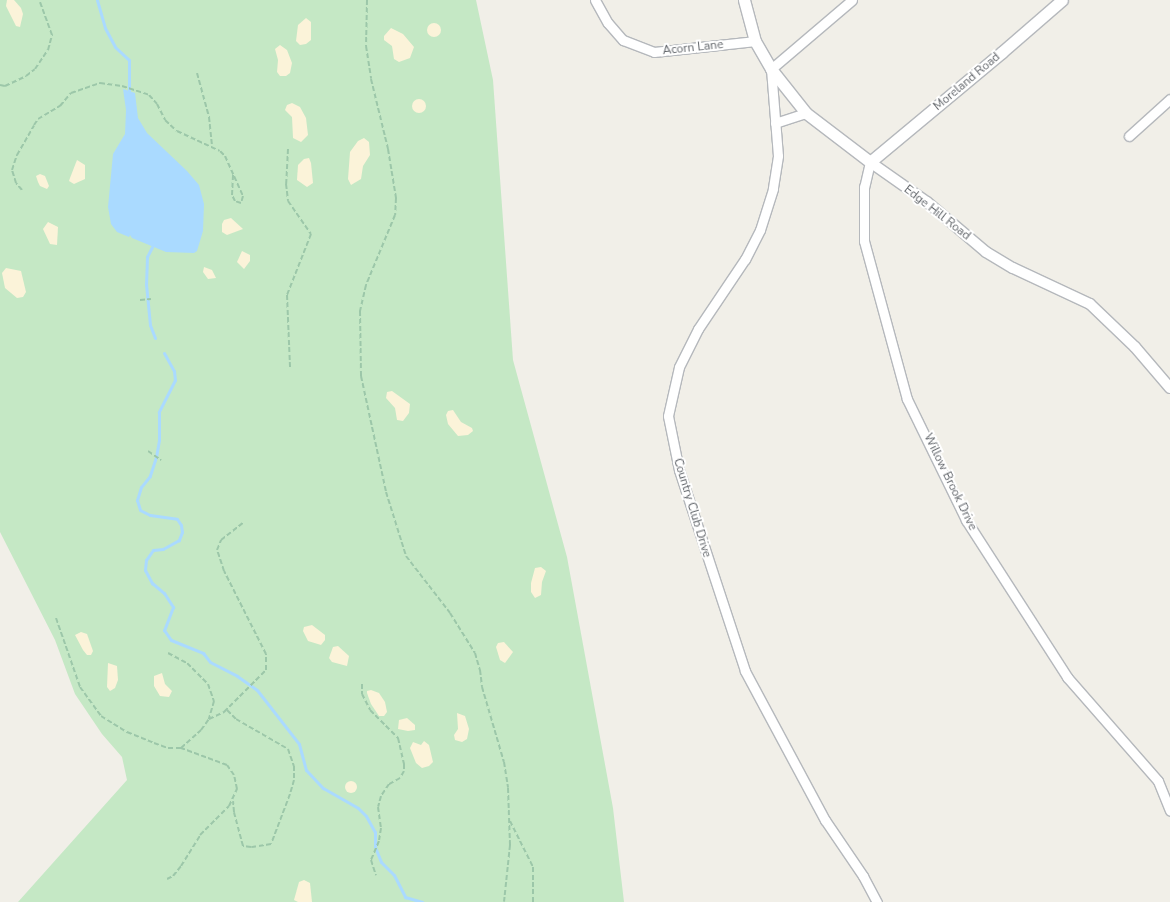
<!DOCTYPE html>
<html>
<head>
<meta charset="utf-8">
<style>
  body { margin:0 }
  #map { position:relative; width:1170px; height:902px; overflow:hidden; background:#f1efe8; font-family:"Nunito Sans",sans-serif }
  div>[style] { position:absolute }
  [style*='--x'] { left:calc(var(--x)*1px); top:calc(var(--y)*1px); width:calc(var(--w)*1px); rotate:calc(var(--a)*1deg) }
  .green>* { inset:0; background:#c5e8c5 }
  .sand>* { inset:0; background:#fbf3d9 }
  .round { border-radius:50% }
  .water>* { inset:0; background:#aadaff }
  .stream>* { height:3px; margin:-1.5px; padding:0 1.5px; transform-origin:1.5px; border-radius:1.5px; background:#aadaff }
  .path>* { height:2px; margin-top:-1px; transform-origin:0; background:repeating-linear-gradient(90deg,#9cc7a9 0 5px,transparent 0 7.5px) }
  .roads { filter:drop-shadow(1px 0 #b5b8bc) drop-shadow(-1px 0 #b5b8bc) drop-shadow(0 1px #b5b8bc) drop-shadow(0 -1px #b5b8bc) }
  .minor>* { height:9px; margin:-4.5px; padding:0 4.5px; transform-origin:4.5px; border-radius:4.5px; background:#fff }
  .tertiary>* { height:10px; margin:-5px; padding:0 5px; transform-origin:5px; border-radius:5px; background:#fff }
  .secondary>* { height:11px; margin:-5.5px; padding:0 5.5px; transform-origin:5.5px; border-radius:5.5px; background:#fff }
  span { translate:-50% -50%; white-space:nowrap; text-align:center; line-height:1.15; -webkit-text-stroke:4px #fff; paint-order:stroke }
  .street-label { font-size:12px; color:#5f6368 }
</style>
</head>
<body>
<div id="map">
  <div class="green">
    <i style="clip-path:polygon(0 0,476px 0,493px 80px,513px 360px,567px 557px,613px 808px,624px 902px,18px 902px,127px 780px,122px 757px,102px 734px,75px 694px,55px 640px,0 532px)"></i>
  </div>
  <div class="sand">
    <i style="clip-path:polygon(7px 0,14px 0,21px 8px,23px 14px,20px 27px,16px 26px,6px 6px)"></i>
    <i style="clip-path:polygon(306px 18px,311px 22px,311px 40px,306px 44px,300px 45px,296px 41px,298px 25px)"></i>
    <i class="round" style="left:427px;top:23px;width:14px;height:14px"></i>
    <i style="clip-path:polygon(391px 28px,403px 34px,414px 47px,410px 58px,399px 62px,394px 59px,392px 46px,384px 40px,384px 36px)"></i>
    <i style="clip-path:polygon(280px 45px,287px 50px,292px 63px,290px 73px,286px 76px,280px 76px,277px 72px,278px 60px,275px 49px)"></i>
    <i class="round" style="left:412px;top:99px;width:14px;height:14px"></i>
    <i style="clip-path:polygon(292px 103px,300px 107px,306px 118px,308px 135px,301px 142px,293px 138px,292px 117px,285px 110px,287px 105px)"></i>
    <i style="clip-path:polygon(364px 138px,369px 142px,370px 155px,363px 166px,361px 179px,351px 185px,348px 179px,350px 152px,358px 141px)"></i>
    <i style="clip-path:polygon(304px 159px,309px 158px,311px 163px,313px 183px,307px 187px,297px 180px,298px 165px)"></i>
    <i style="clip-path:polygon(77px 160px,85px 165px,85px 179px,74px 184px,69px 181px,70px 178px)"></i>
    <i style="clip-path:polygon(40px 174px,45px 176px,49px 186px,47px 189px,40px 186px,38px 182px,36px 176px)"></i>
    <i style="clip-path:polygon(231px 218px,243px 229px,227px 235px,222px 232px,222px 224px,224px 220px)"></i>
    <i style="clip-path:polygon(48px 222px,58px 227px,57px 245px,50px 244px,43px 229px)"></i>
    <i style="clip-path:polygon(242px 251px,250px 255px,250px 261px,244px 269px,237px 262px)"></i>
    <i style="clip-path:polygon(204px 267px,212px 270px,216px 278px,208px 279px,203px 272px)"></i>
    <i style="clip-path:polygon(6px 268px,21px 271px,26px 292px,23px 297px,17px 298px,5px 288px,2px 273px)"></i>
    <i style="clip-path:polygon(392px 391px,410px 404px,409px 413px,403px 421px,397px 420px,395px 408px,386px 398px,387px 392px)"></i>
    <i style="clip-path:polygon(453px 410px,461px 422px,472px 428px,473px 431px,468px 435px,458px 436px,448px 424px,446px 415px,448px 411px)"></i>
    <i style="clip-path:polygon(541px 567px,546px 571px,542px 582px,541px 595px,535px 598px,531px 592px,531px 583px,535px 568px)"></i>
    <i style="clip-path:polygon(312px 625px,325px 635px,325px 640px,321px 645px,308px 641px,303px 631px,304px 627px)"></i>
    <i style="clip-path:polygon(81px 632px,87px 634px,93px 651px,91px 655px,87px 655px,83px 650px,75px 635px)"></i>
    <i style="clip-path:polygon(504px 642px,513px 652px,505px 663px,500px 660px,496px 647px,498px 643px)"></i>
    <i style="clip-path:polygon(338px 646px,349px 656px,347px 666px,332px 662px,329px 658px,333px 647px)"></i>
    <i style="clip-path:polygon(108px 663px,117px 666px,118px 680px,115px 688px,110px 691px,107px 687px)"></i>
    <i style="clip-path:polygon(162px 673px,165px 684px,172px 691px,169px 697px,160px 696px,154px 686px,154px 676px)"></i>
    <i style="clip-path:polygon(371px 690px,379px 693px,385px 702px,387px 712px,384px 716px,379px 716px,371px 704px,367px 693px,367px 691px)"></i>
    <i style="clip-path:polygon(457px 713px,465px 716px,469px 729px,467px 739px,462px 742px,455px 740px,454px 735px,458px 729px)"></i>
    <i style="clip-path:polygon(407px 718px,415px 725px,415px 730px,408px 731px,398px 729px,399px 720px)"></i>
    <i style="clip-path:polygon(424px 741px,429px 745px,433px 762px,429px 766px,422px 768px,416px 763px,410px 748px,413px 742px,421px 745px)"></i>
    <i class="round" style="left:345px;top:781px;width:12px;height:12px"></i>
    <i style="clip-path:polygon(304px 880px,310px 883px,312px 902px,298px 902px,294px 900px,299px 882px)"></i>
  </div>
  <div class="water">
    <i style="clip-path:polygon(123px 89px,135px 93px,138px 118px,147px 133px,187px 171px,199px 185px,204px 204px,203px 231px,197px 251px,194px 253px,166px 252px,132px 238px,130px 235px,129px 237px,117px 232px,111px 224px,108px 207px,113px 154px,125px 134px,126px 110px)"></i>
  </div>
  <div class="stream">
    <i style="--x:97;--y:0;--w:29;--a:74"></i>
    <i style="--x:105;--y:28;--w:21;--a:62"></i>
    <i style="--x:115;--y:47;--w:19;--a:43"></i>
    <i style="--x:129;--y:60;--w:31;--a:90"></i>
    <i style="--x:152;--y:247;--w:11;--a:117"></i>
    <i style="--x:147;--y:257;--w:27;--a:92"></i>
    <i style="--x:146;--y:284;--w:41;--a:84.4"></i>
    <i style="--x:150;--y:325;--w:14;--a:69"></i>
    <i style="--x:164;--y:353;--w:21;--a:61"></i>
    <i style="--x:174;--y:371;--w:9;--a:84"></i>
    <i style="--x:175;--y:380;--w:36;--a:117"></i>
    <i style="--x:159;--y:412;--w:28;--a:90"></i>
    <i style="--x:159;--y:440;--w:17;--a:100"></i>
    <i style="--x:156;--y:457;--w:20;--a:108"></i>
    <i style="--x:150;--y:476;--w:14;--a:129"></i>
    <i style="--x:141;--y:487;--w:14;--a:107"></i>
    <i style="--x:137;--y:500;--w:10;--a:73"></i>
    <i style="--x:140;--y:510;--w:11;--a:27"></i>
    <i style="--x:150;--y:515;--w:27;--a:8"></i>
    <i style="--x:177;--y:519;--w:7;--a:56"></i>
    <i style="--x:181;--y:525;--w:7;--a:82"></i>
    <i style="--x:182;--y:532;--w:9;--a:111"></i>
    <i style="--x:179;--y:540;--w:18;--a:151"></i>
    <i style="--x:163;--y:549;--w:10;--a:174"></i>
    <i style="--x:153;--y:550;--w:12;--a:125"></i>
    <i style="--x:146;--y:560;--w:10;--a:96"></i>
    <i style="--x:145;--y:570;--w:15;--a:62"></i>
    <i style="--x:152;--y:583;--w:16;--a:40"></i>
    <i style="--x:164;--y:593;--w:17;--a:57"></i>
    <i style="--x:173;--y:607;--w:25;--a:111"></i>
    <i style="--x:164;--y:630;--w:12;--a:55"></i>
    <i style="--x:171;--y:640;--w:35;--a:22"></i>
    <i style="--x:203;--y:653;--w:11;--a:52"></i>
    <i style="--x:210;--y:662;--w:30;--a:27"></i>
    <i style="--x:237;--y:676;--w:24;--a:35"></i>
    <i style="--x:257;--y:690;--w:68;--a:52.1"></i>
    <i style="--x:299;--y:744;--w:27;--a:75"></i>
    <i style="--x:306;--y:770;--w:25;--a:47"></i>
    <i style="--x:323;--y:788;--w:40;--a:29.7"></i>
    <i style="--x:358;--y:808;--w:11;--a:45"></i>
    <i style="--x:366;--y:816;--w:18;--a:61"></i>
    <i style="--x:375;--y:832;--w:15;--a:90"></i>
    <i style="--x:375;--y:847;--w:16;--a:68"></i>
    <i style="--x:381;--y:862;--w:18;--a:45"></i>
    <i style="--x:394;--y:875;--w:25;--a:63"></i>
    <i style="--x:405;--y:897;--w:18;--a:16"></i>
  </div>
  <div class="path">
    <i style="--x:367;--y:0;--w:46;--a:91.2"></i>
    <i style="--x:366;--y:46;--w:33;--a:81"></i>
    <i style="--x:371;--y:79;--w:72;--a:76.3"></i>
    <i style="--x:388;--y:149;--w:50;--a:80.7"></i>
    <i style="--x:396;--y:198;--w:17;--a:93"></i>
    <i style="--x:395;--y:215;--w:76;--a:112.5"></i>
    <i style="--x:366;--y:285;--w:27;--a:103"></i>
    <i style="--x:360;--y:311;--w:65;--a:89.1"></i>
    <i style="--x:361;--y:376;--w:119;--a:77.8"></i>
    <i style="--x:386;--y:492;--w:67;--a:72.6"></i>
    <i style="--x:406;--y:556;--w:72;--a:52.3"></i>
    <i style="--x:450;--y:613;--w:47;--a:58"></i>
    <i style="--x:475;--y:653;--w:18;--a:74"></i>
    <i style="--x:480;--y:670;--w:17;--a:83"></i>
    <i style="--x:482;--y:687;--w:78;--a:73.7"></i>
    <i style="--x:504;--y:762;--w:26;--a:81"></i>
    <i style="--x:508;--y:788;--w:57;--a:88"></i>
    <i style="--x:510;--y:845;--w:57;--a:96"></i>
    <i style="--x:197;--y:73;--w:46;--a:74.7"></i>
    <i style="--x:209;--y:117;--w:30;--a:84"></i>
    <i style="--x:0;--y:85;--w:5;--a:11"></i>
    <i style="--x:5;--y:86;--w:23;--a:-25"></i>
    <i style="--x:26;--y:76;--w:11;--a:-38"></i>
    <i style="--x:35;--y:69;--w:23;--a:-56"></i>
    <i style="--x:48;--y:50;--w:16;--a:-75"></i>
    <i style="--x:52;--y:35;--w:35;--a:-110"></i>
    <i style="--x:288;--y:149;--w:35;--a:93"></i>
    <i style="--x:286;--y:184;--w:17;--a:83"></i>
    <i style="--x:288;--y:201;--w:40;--a:55.1"></i>
    <i style="--x:311;--y:234;--w:66;--a:111.5"></i>
    <i style="--x:287;--y:295;--w:72;--a:87.6"></i>
    <i style="--x:22;--y:190;--w:9;--a:-131"></i>
    <i style="--x:16;--y:183;--w:14;--a:-107"></i>
    <i style="--x:12;--y:170;--w:16;--a:-72"></i>
    <i style="--x:17;--y:155;--w:34;--a:-60"></i>
    <i style="--x:34;--y:125;--w:7;--a:-56"></i>
    <i style="--x:38;--y:119;--w:26;--a:-31"></i>
    <i style="--x:60;--y:106;--w:17;--a:-50"></i>
    <i style="--x:71;--y:93;--w:31;--a:-19"></i>
    <i style="--x:100;--y:83;--w:22;--a:8"></i>
    <i style="--x:122;--y:86;--w:28;--a:18"></i>
    <i style="--x:149;--y:95;--w:12;--a:48"></i>
    <i style="--x:157;--y:104;--w:18;--a:63"></i>
    <i style="--x:165;--y:120;--w:16;--a:43"></i>
    <i style="--x:177;--y:131;--w:47;--a:24.9"></i>
    <i style="--x:220;--y:151;--w:7;--a:45"></i>
    <i style="--x:225;--y:156;--w:44;--a:65.8"></i>
    <i style="--x:243;--y:196;--w:7;--a:106"></i>
    <i style="--x:241;--y:203;--w:6;--a:-162"></i>
    <i style="--x:235;--y:201;--w:7;--a:-117"></i>
    <i style="--x:232;--y:195;--w:20;--a:-87"></i>
    <i style="--x:140;--y:300;--w:11;--a:-5"></i>
    <i style="--x:148;--y:451;--w:16;--a:35"></i>
    <i style="--x:56;--y:618;--w:73;--a:70.8"></i>
    <i style="--x:80;--y:687;--w:36;--a:54"></i>
    <i style="--x:101;--y:716;--w:31;--a:32"></i>
    <i style="--x:127;--y:732;--w:29;--a:22"></i>
    <i style="--x:154;--y:743;--w:15;--a:20"></i>
    <i style="--x:168;--y:748;--w:13;--a:0"></i>
    <i style="--x:168;--y:653;--w:21;--a:28"></i>
    <i style="--x:187;--y:663;--w:30;--a:45"></i>
    <i style="--x:208;--y:684;--w:18;--a:71"></i>
    <i style="--x:214;--y:701;--w:19;--a:106"></i>
    <i style="--x:362;--y:684;--w:10;--a:90"></i>
    <i style="--x:362;--y:694;--w:18;--a:63"></i>
    <i style="--x:370;--y:710;--w:40;--a:45"></i>
    <i style="--x:398;--y:738;--w:27;--a:77"></i>
    <i style="--x:404;--y:764;--w:7;--a:90"></i>
    <i style="--x:404;--y:771;--w:8;--a:120"></i>
    <i style="--x:400;--y:778;--w:13;--a:151"></i>
    <i style="--x:389;--y:784;--w:14;--a:124"></i>
    <i style="--x:381;--y:796;--w:11;--a:105"></i>
    <i style="--x:378;--y:807;--w:21;--a:82"></i>
    <i style="--x:381;--y:828;--w:13;--a:99"></i>
    <i style="--x:379;--y:841;--w:21;--a:113"></i>
    <i style="--x:371;--y:860;--w:16;--a:72"></i>
    <i style="--x:227;--y:710;--w:13;--a:45"></i>
    <i style="--x:236;--y:719;--w:60;--a:30"></i>
    <i style="--x:288;--y:749;--w:18;--a:71"></i>
    <i style="--x:294;--y:766;--w:14;--a:90"></i>
    <i style="--x:294;--y:780;--w:15;--a:106"></i>
    <i style="--x:290;--y:794;--w:53;--a:110.8"></i>
    <i style="--x:271;--y:844;--w:20;--a:171"></i>
    <i style="--x:251;--y:847;--w:8;--a:-173"></i>
    <i style="--x:243;--y:846;--w:35;--a:-105"></i>
    <i style="--x:234;--y:812;--w:11;--a:-95"></i>
    <i style="--x:510;--y:821;--w:51;--a:63.4"></i>
    <i style="--x:533;--y:867;--w:35;--a:90"></i>
    <i style="--x:167;--y:879;--w:7;--a:-27"></i>
    <i style="--x:173;--y:876;--w:13;--a:-51"></i>
    <i style="--x:181;--y:866;--w:36;--a:-58"></i>
    <i style="--x:200;--y:835;--w:41;--a:-45"></i>
    <i style="--x:229;--y:806;--w:19;--a:-65"></i>
    <i style="--x:237;--y:789;--w:14;--a:-102"></i>
    <i style="--x:234;--y:775;--w:12;--a:-125"></i>
    <i style="--x:227;--y:765;--w:49;--a:-159.7"></i>
    <i style="--x:181;--y:748;--w:27;--a:-42"></i>
    <i style="--x:201;--y:730;--w:14;--a:-54"></i>
    <i style="--x:209;--y:719;--w:17;--a:-25"></i>
    <i style="--x:224;--y:712;--w:59;--a:-45"></i>
    <i style="--x:266;--y:670;--w:16;--a:-90"></i>
    <i style="--x:266;--y:654;--w:93;--a:-116.8"></i>
    <i style="--x:224;--y:571;--w:22;--a:-108"></i>
    <i style="--x:217;--y:550;--w:11;--a:-68"></i>
    <i style="--x:221;--y:540;--w:29;--a:-38"></i>
  </div>
  <div class="roads">
    <div class="minor">
      <i style="--x:595;--y:0;--w:26;--a:61"></i>
      <i style="--x:608;--y:23;--w:23;--a:49"></i>
      <i style="--x:623;--y:40;--w:33;--a:21"></i>
      <i style="--x:654;--y:52;--w:102;--a:-6.2"></i>
      <i style="--x:852;--y:0;--w:106;--a:139.6"></i>
      <i style="--x:771;--y:69;--w:87;--a:85.4"></i>
      <i style="--x:778;--y:156;--w:33;--a:99"></i>
      <i style="--x:773;--y:189;--w:43;--a:107.6"></i>
      <i style="--x:760;--y:230;--w:33;--a:117"></i>
      <i style="--x:745;--y:259;--w:84;--a:123.9"></i>
      <i style="--x:698;--y:329;--w:42;--a:116.6"></i>
      <i style="--x:679;--y:367;--w:50;--a:102.7"></i>
      <i style="--x:668;--y:416;--w:55;--a:78.5"></i>
      <i style="--x:679;--y:470;--w:212;--a:71.8"></i>
      <i style="--x:745;--y:671;--w:169;--a:61.8"></i>
      <i style="--x:825;--y:820;--w:68;--a:55.8"></i>
      <i style="--x:863;--y:876;--w:30;--a:62"></i>
      <i style="--x:775;--y:123;--w:33;--a:-18"></i>
      <i style="--x:1129;--y:136;--w:55;--a:-42.1"></i>
      <i style="--x:870;--y:162;--w:26;--a:103"></i>
      <i style="--x:864;--y:187;--w:54;--a:90"></i>
      <i style="--x:864;--y:241;--w:164;--a:74.8"></i>
      <i style="--x:907;--y:399;--w:135;--a:64"></i>
      <i style="--x:966;--y:520;--w:187;--a:57.2"></i>
      <i style="--x:1067;--y:677;--w:138;--a:48.8"></i>
      <i style="--x:1158;--y:781;--w:32;--a:68"></i>
    </div>
    <div class="tertiary">
      <i style="--x:870;--y:162;--w:70;--a:35.1"></i>
      <i style="--x:927;--y:202;--w:77;--a:40.3"></i>
      <i style="--x:986;--y:252;--w:31;--a:31"></i>
      <i style="--x:1013;--y:268;--w:85;--a:25.1"></i>
      <i style="--x:1090;--y:304;--w:62;--a:43.7"></i>
      <i style="--x:1135;--y:347;--w:54;--a:49.5"></i>
    </div>
    <div class="secondary">
      <i style="--x:744;--y:0;--w:42;--a:75"></i>
      <i style="--x:755;--y:41;--w:32;--a:60"></i>
      <i style="--x:771;--y:69;--w:56;--a:51.5"></i>
      <i style="--x:806;--y:113;--w:81;--a:37.4"></i>
      <i style="--x:870;--y:162;--w:172;--a:-39.8"></i>
      <i style="--x:1002;--y:52;--w:79;--a:-40.9"></i>
    </div>
  </div>
  <div class="street-label">
    <span style="left:693px;top:48px;rotate:-6deg">Acorn Lane</span>
    <span style="left:967px;top:82px;rotate:-40deg">Moreland Road</span>
    <span style="left:937px;top:213px;rotate:38deg">Edge Hill Road</span>
    <span style="left:950px;top:482px;rotate:64deg">Willow Brook Drive</span>
    <span style="left:692px;top:508px;rotate:73deg">Country Club Drive</span>
  </div>
</div>
</body>
</html>
